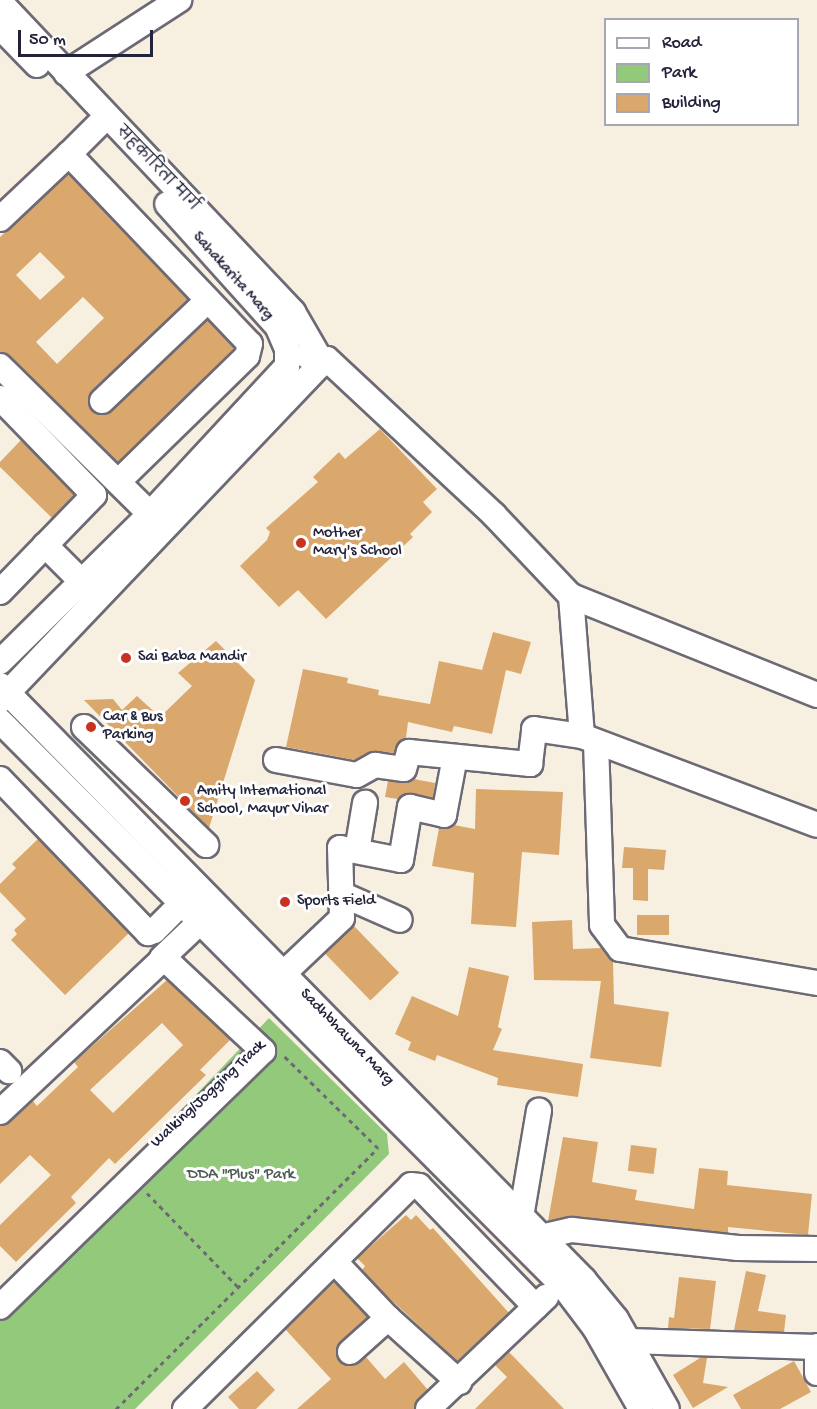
<!DOCTYPE html>
<html>
<head>
<meta charset="utf-8">
<style>
  body { margin:0 }
  #map { position:relative; width:817px; height:1409px; overflow:hidden; background:#f7f0e1; font-family:"Gochi Hand","Playpen Sans Deva",sans-serif }
  div>[style] { position:absolute }
  [style*='--x'] { left:calc(var(--x)*1px); top:calc(var(--y)*1px); width:calc(var(--w)*1px); rotate:calc(var(--a)*1deg) }
  .green>* { inset:0; background:#93c97b }
  .building>* { inset:0; background:#daa86c; transform-origin:0 0 }
  .path>* { height:3px; margin-top:-1.5px; transform-origin:0; background:repeating-linear-gradient(90deg,#6d6a75 0 4.5px,transparent 0 9px) }
  .roads { filter:drop-shadow(2px 0 #6d6a75) drop-shadow(-2px 0 #6d6a75) drop-shadow(0 2px #6d6a75) drop-shadow(0 -2px #6d6a75) }
  .minor>* { height:24px; margin:-12px; padding:0 12px; transform-origin:12px; border-radius:12px; background:#fff }
  .dots>* { width:16px; height:16px; translate:-50% -50%; box-sizing:border-box; border:3px solid #fff; border-radius:50% }
  span { translate:-50% -50%; white-space:nowrap; text-align:center; line-height:1.15; -webkit-text-stroke:6px #fff; paint-order:stroke }
  .street-label { font-size:16px; color:#22223b }
  .poi-label { font-size:16px; color:#22223b }
  .left { translate:0 -50%; text-align:left }
  .park-label { font-size:16px; color:#4a5c51 }
  .legend { position:absolute; left:604px; top:18px; width:195px; height:108px; box-sizing:border-box; background:#fff; border:2px solid #a7a7b1; margin:0; padding:8px 10px; list-style:none; font-size:18px; color:#22223b }
  .legend li { display:flex; align-items:center; gap:12px; height:30px }
  .legend b { width:30px; border:2px solid #a7a7b1 }
  .scale { position:absolute; left:18px; top:30px; width:135px; height:27px; box-sizing:border-box; border:3px solid #22223b; border-top:0; padding-left:8px; font-size:18px; line-height:21px; white-space:nowrap; color:#22223b; -webkit-text-stroke:4px #fff; paint-order:stroke }
</style>
</head>
<body>
<div id="map">
  <div class="green">
    <i style="clip-path:polygon(269px 1018px,387px 1134px,389px 1154px,135px 1409px,0 1409px,0 1300px)"></i>
  </div>
  <div class="building">
    <i style="clip-path:polygon(evenodd,68px 174px,188px 299px,92px 391px,88px 398px,91px 410px,99px 415px,112px 411px,208px 320px,234px 348px,118px 462px,10px 356px,0 352px,0 237px,68px 174px,40px 252px,65px 277px,40px 300px,16px 275px,40px 252px,68px 174px,83px 297px,104px 318px,57px 364px,36px 342px,83px 297px)"></i>
    <i style="clip-path:polygon(380px 429px,437px 489px,423px 502px,432px 512px,410px 534px,413px 537px,326px 619px,298px 590px,279px 607px,240px 566px,267px 540px,270px 532px,266px 528px,318px 482px,313px 477px,339px 452px,345px 459px)"></i>
    <i style="clip-path:polygon(21px 440px,74px 495px,52px 518px,0 467px,0 462px)"></i>
    <i style="clip-path:polygon(493px 632px,531px 642px,521px 674px,506px 670px,492px 734px,454px 726px,452px 732px,408px 722px,406px 738px,398px 743px,394px 753px,376px 751px,355px 760px,286px 747px,303px 669px,348px 678px,347px 683px,379px 690px,378px 695px,430px 704px,439px 661px,482px 670px)"></i>
    <i style="clip-path:polygon(216px 641px,255px 680px,209px 828px,84px 700px,113px 699px,122px 710px,137px 696px,160px 717px,192px 686px,178px 673px)"></i>
    <i style="clip-path:polygon(414px 779px,435px 783px,433px 798px,413px 793px,398px 799px,385px 797px,388px 781px,403px 783px)"></i>
    <i style="clip-path:polygon(476px 789px,563px 792px,559px 855px,522px 852px,516px 927px,471px 924px,474px 873px,432px 866px,439px 828px,454px 825px,475px 829px)"></i>
    <i style="clip-path:polygon(38px 839px,129px 933px,65px 995px,11px 940px,17px 934px,14px 930px,26px 919px,0 892px,0 884px,16px 868px,12px 864px)"></i>
    <i style="clip-path:polygon(624px 847px,666px 850px,664px 870px,648px 869px,648px 901px,633px 900px,633px 868px,622px 868px)"></i>
    <i style="left:637px;top:915px;width:32px;height:20px"></i>
    <i style="clip-path:polygon(572px 920px,573px 949px,602px 948px,613px 960px,614px 1004px,669px 1012px,661px 1067px,590px 1058px,601px 981px,534px 980px,532px 922px)"></i>
    <i style="left:354px;top:926px;width:65px;height:40px;rotate:46deg"></i>
    <i style="clip-path:polygon(469px 967px,509px 976px,498px 1027px,502px 1029px,493px 1050px,583px 1064px,578px 1097px,497px 1085px,498px 1078px,437px 1055px,435px 1061px,408px 1050px,411px 1042px,395px 1034px,412px 996px,458px 1016px)"></i>
    <i style="clip-path:polygon(evenodd,167px 980px,230px 1040px,200px 1070px,206px 1075px,115px 1164px,109px 1158px,71px 1197px,76px 1203px,16px 1262px,0 1246px,0 1225px,51px 1175px,30px 1155px,0 1184px,0 1126px,10px 1122px,33px 1101px,37px 1106px,78px 1067px,74px 1062px,167px 980px,162px 1023px,183px 1045px,113px 1113px,90px 1090px,162px 1023px)"></i>
    <i style="clip-path:polygon(563px 1137px,598px 1142px,592px 1182px,637px 1190px,635px 1200px,694px 1209px,699px 1168px,728px 1171px,727px 1185px,812px 1194px,808px 1235px,728px 1227px,728px 1233px,574px 1216px,548px 1221px)"></i>
    <i style="left:631px;top:1145px;width:26px;height:26px;rotate:7deg"></i>
    <i style="clip-path:polygon(406px 1215px,411px 1220px,416px 1215px,430px 1230px,433px 1228px,509px 1313px,457px 1361px,384px 1293px,362px 1270px,365px 1266px,357px 1258px)"></i>
    <i style="clip-path:polygon(746px 1271px,766px 1275px,758px 1311px,786px 1315px,784px 1332px,734px 1330px)"></i>
    <i style="clip-path:polygon(679px 1277px,716px 1281px,710px 1329px,668px 1328px,669px 1317px,674px 1318px)"></i>
    <i style="clip-path:polygon(334px 1282px,368px 1317px,337px 1347px,339px 1361px,352px 1366px,366px 1357px,385px 1379px,404px 1362px,428px 1390px,414px 1409px,297px 1409px,331px 1379px,285px 1329px)"></i>
    <i style="clip-path:polygon(509px 1352px,564px 1409px,475px 1409px,507px 1377px,495px 1365px)"></i>
    <i style="clip-path:polygon(700px 1358px,707px 1358px,703px 1383px,728px 1387px,693px 1408px,673px 1375px)"></i>
    <i style="clip-path:polygon(794px 1361px,811px 1392px,780px 1409px,741px 1409px,733px 1395px)"></i>
    <i style="clip-path:polygon(257px 1371px,275px 1390px,256px 1409px,239px 1409px,228px 1397px)"></i>
  </div>
  <div class="path">
    <i style="--x:147;--y:1193;--w:131;--a:45.9"></i>
    <i style="--x:116;--y:1409;--w:370;--a:-44.9"></i>
    <i style="--x:378;--y:1148;--w:133;--a:-135.6"></i>
  </div>
  <div class="roads">
    <div class="minor">
      <i style="--x:0;--y:2;--w:427;--a:46.6"></i>
      <i style="--x:293;--y:312;--w:52;--a:60"></i>
      <i style="--x:319;--y:357;--w:10;--a:96"></i>
      <i style="--x:318;--y:367;--w:461;--a:133.6"></i>
      <i style="--x:0;--y:27;--w:53;--a:45.8"></i>
      <i style="--x:66;--y:73;--w:135;--a:-32.9"></i>
      <i style="--x:69;--y:154;--w:51;--a:-45"></i>
      <i style="--x:0;--y:219;--w:95;--a:-43.3"></i>
      <i style="--x:69;--y:154;--w:262;--a:46.4"></i>
      <i style="--x:250;--y:344;--w:12;--a:104"></i>
      <i style="--x:247;--y:356;--w:180;--a:135.7"></i>
      <i style="--x:307;--y:356;--w:20;--a:9"></i>
      <i style="--x:327;--y:359;--w:229;--a:43"></i>
      <i style="--x:494;--y:515;--w:112;--a:46.5"></i>
      <i style="--x:571;--y:596;--w:140;--a:85.5"></i>
      <i style="--x:582;--y:736;--w:251;--a:20.7"></i>
      <i style="--x:0;--y:366;--w:211;--a:44.6"></i>
      <i style="--x:0;--y:398;--w:135;--a:45.9"></i>
      <i style="--x:94;--y:495;--w:135;--a:134.1"></i>
      <i style="--x:102;--y:401;--w:145;--a:-43.6"></i>
      <i style="--x:45;--y:545;--w:52;--a:45"></i>
      <i style="--x:571;--y:596;--w:265;--a:21.9"></i>
      <i style="--x:0;--y:662;--w:211;--a:-44.6"></i>
      <i style="--x:150;--y:514;--w:202;--a:-47.2"></i>
      <i style="--x:287;--y:366;--w:17;--a:-90"></i>
      <i style="--x:287;--y:349;--w:25;--a:-113"></i>
      <i style="--x:277;--y:326;--w:164;--a:-132"></i>
      <i style="--x:0;--y:685;--w:834;--a:45.53"></i>
      <i style="--x:584;--y:1280;--w:50;--a:50.6"></i>
      <i style="--x:616;--y:1319;--w:103;--a:60.5"></i>
      <i style="--x:0;--y:721;--w:799;--a:45.1"></i>
      <i style="--x:564;--y:1287;--w:51;--a:52.9"></i>
      <i style="--x:595;--y:1328;--w:93;--a:60.4"></i>
      <i style="--x:84;--y:727;--w:170;--a:44"></i>
      <i style="--x:596;--y:742;--w:183;--a:88.1"></i>
      <i style="--x:602;--y:925;--w:30;--a:53"></i>
      <i style="--x:620;--y:949;--w:200;--a:9.8"></i>
      <i style="--x:276;--y:760;--w:82;--a:10.5"></i>
      <i style="--x:357;--y:775;--w:21;--a:-29"></i>
      <i style="--x:375;--y:765;--w:29;--a:8"></i>
      <i style="--x:404;--y:769;--w:18;--a:-74"></i>
      <i style="--x:409;--y:752;--w:122;--a:5.7"></i>
      <i style="--x:530;--y:764;--w:35;--a:-83"></i>
      <i style="--x:534;--y:729;--w:49;--a:8.3"></i>
      <i style="--x:0;--y:779;--w:214;--a:46.1"></i>
      <i style="--x:148;--y:933;--w:6;--a:-18"></i>
      <i style="--x:154;--y:931;--w:38;--a:-45"></i>
      <i style="--x:357;--y:851;--w:49;--a:-80.5"></i>
      <i style="--x:341;--y:894;--w:64;--a:23.8"></i>
      <i style="--x:162;--y:958;--w:52;--a:-43.5"></i>
      <i style="--x:283;--y:974;--w:81;--a:-43.5"></i>
      <i style="--x:342;--y:918;--w:70;--a:-91.6"></i>
      <i style="--x:340;--y:848;--w:62;--a:11.1"></i>
      <i style="--x:401;--y:860;--w:54;--a:-80.4"></i>
      <i style="--x:410;--y:807;--w:35;--a:13"></i>
      <i style="--x:444;--y:815;--w:59;--a:-79.3"></i>
      <i style="--x:0;--y:1062;--w:13;--a:45"></i>
      <i style="--x:0;--y:1112;--w:225;--a:-43.2"></i>
      <i style="--x:164;--y:958;--w:136;--a:43.2"></i>
      <i style="--x:263;--y:1051;--w:367;--a:135.8"></i>
      <i style="--x:521;--y:1217;--w:108;--a:-80.4"></i>
      <i style="--x:541;--y:1237;--w:32;--a:-13"></i>
      <i style="--x:572;--y:1230;--w:167;--a:6.2"></i>
      <i style="--x:738;--y:1248;--w:79;--a:0.7"></i>
      <i style="--x:335;--y:1262;--w:77;--a:46.6"></i>
      <i style="--x:388;--y:1318;--w:96;--a:42"></i>
      <i style="--x:629;--y:1341;--w:188;--a:1.8"></i>
      <i style="--x:817;--y:1346;--w:27;--a:90"></i>
      <i style="--x:350;--y:1352;--w:51;--a:-41.8"></i>
      <i style="--x:185;--y:1409;--w:318;--a:-44.7"></i>
      <i style="--x:411;--y:1185;--w:8;--a:7"></i>
      <i style="--x:419;--y:1186;--w:168;--a:46"></i>
      <i style="--x:428;--y:1409;--w:163;--a:-43.5"></i>
    </div>
  </div>
  <div class="dots">
    <i style="left:301px;top:543px;background:#c8321e"></i>
    <i style="left:126px;top:658px;background:#c8321e"></i>
    <i style="left:91px;top:727px;background:#c8321e"></i>
    <i style="left:185px;top:801px;background:#c8321e"></i>
    <i style="left:285px;top:902px;background:#c8321e"></i>
  </div>
  <div class="street-label">
    <span style="left:156px;top:170px;rotate:46deg">सहकारिता मार्ग</span>
    <span style="left:232px;top:277px;rotate:48deg">Sahakarita Marg</span>
    <span style="left:346px;top:1038px;rotate:46deg">Sadhbhawna Marg</span>
    <span style="left:209px;top:1095px;rotate:-43deg">Walking/Jogging Track</span>
  </div>
  <div class="poi-label">
    <span class="left" style="left:313px;top:543px">Mother<br>Mary's School</span>
    <span class="left" style="left:138px;top:658px">Sai Baba Mandir</span>
    <span class="left" style="left:103px;top:727px">Car &amp; Bus<br>Parking</span>
    <span class="left" style="left:197px;top:801px">Amity International<br>School, Mayur Vihar</span>
    <span class="left" style="left:297px;top:902px">Sports Field</span>
  </div>
  <div class="park-label">
    <span style="left:241px;top:1176px">DDA "Plus" Park</span>
  </div>
  <ul class="legend">
  <li><b style="height:8px;background:#fff"></b>Road</li>
  <li><b style="height:16px;background:#93c97b"></b>Park</li>
  <li><b style="height:16px;background:#daa86c"></b>Building</li>
  </ul>
  <div class="scale">50 m</div>
</div>
</body>
</html>
